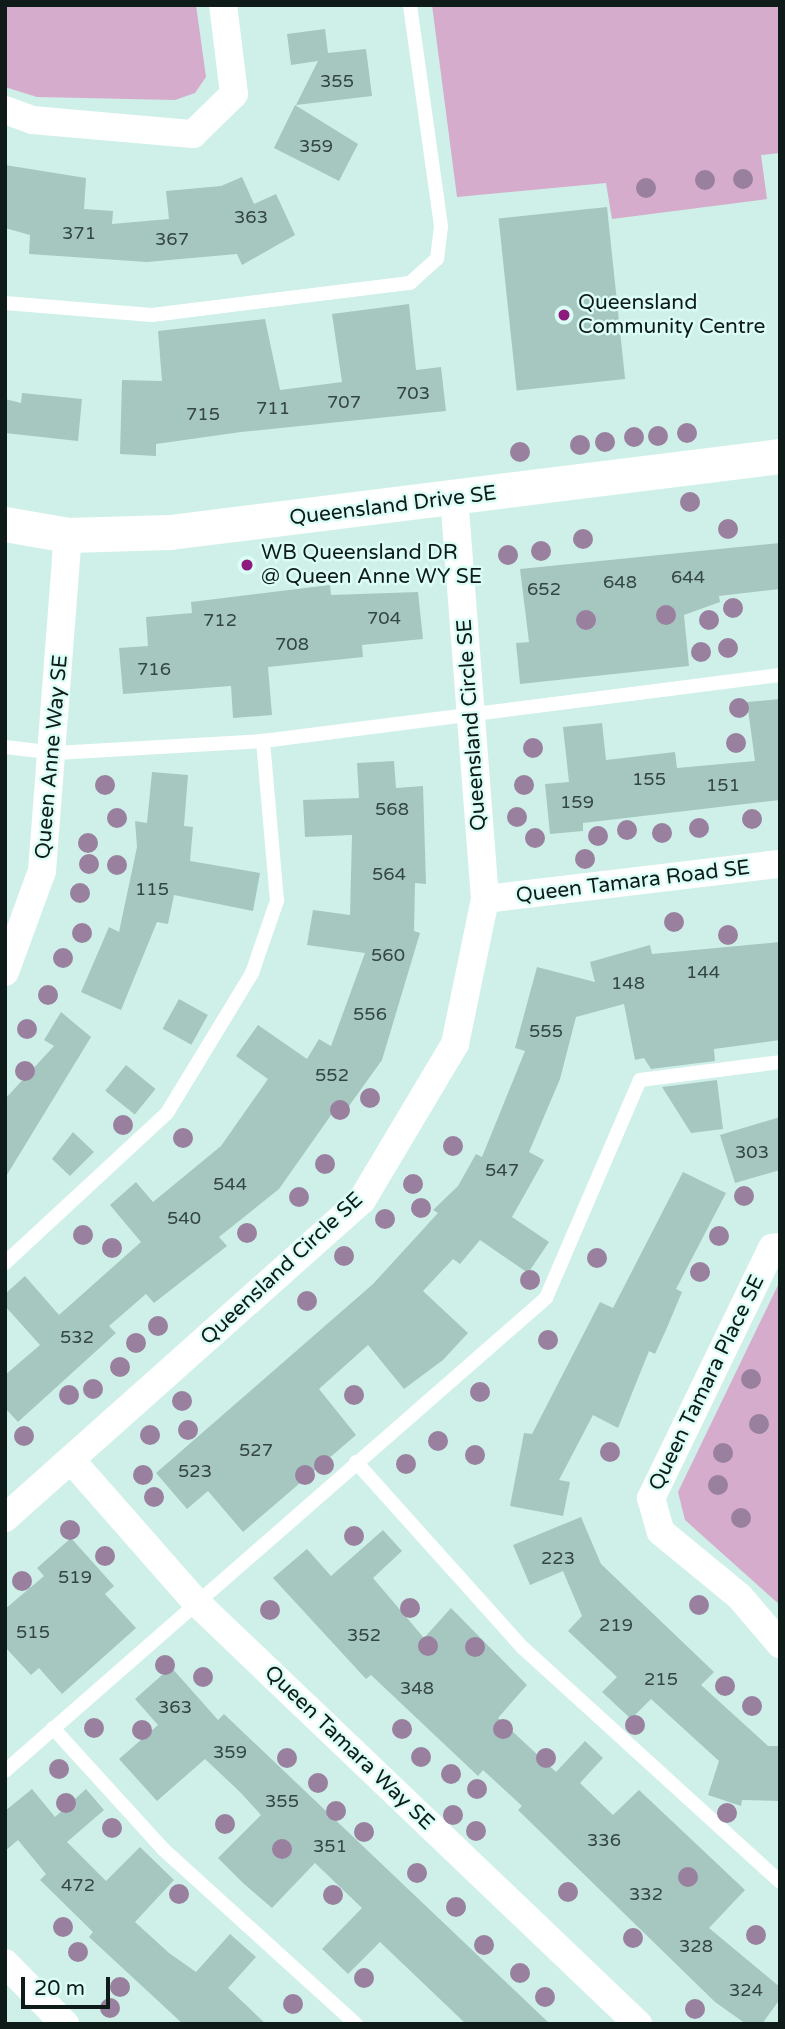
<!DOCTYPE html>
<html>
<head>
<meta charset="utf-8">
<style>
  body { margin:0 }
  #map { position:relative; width:785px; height:2029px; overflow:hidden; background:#cef0e8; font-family:"Varela Round",sans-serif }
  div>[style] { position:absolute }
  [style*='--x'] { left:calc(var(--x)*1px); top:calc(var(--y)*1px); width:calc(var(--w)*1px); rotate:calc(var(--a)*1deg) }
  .green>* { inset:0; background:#d6accc }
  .building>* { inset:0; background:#a6c7c0; transform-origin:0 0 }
  .service>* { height:14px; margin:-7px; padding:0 7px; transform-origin:7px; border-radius:7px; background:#fff }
  .minor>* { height:28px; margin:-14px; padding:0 14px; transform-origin:14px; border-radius:14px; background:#fff }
  .tertiary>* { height:35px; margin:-17.5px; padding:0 17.5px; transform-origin:17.5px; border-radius:17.5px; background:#fff }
  .trees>* { width:20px; height:20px; margin:-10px; border-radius:50%; background:#99809e }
  .dots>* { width:19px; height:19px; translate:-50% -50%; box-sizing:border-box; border:4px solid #dbfdf6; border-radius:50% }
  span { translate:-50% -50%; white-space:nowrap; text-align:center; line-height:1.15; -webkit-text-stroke:5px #dbfdf6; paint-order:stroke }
  .number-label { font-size:18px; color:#344642 }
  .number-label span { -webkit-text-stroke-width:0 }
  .poi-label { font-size:21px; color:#0e1b18 }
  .left { translate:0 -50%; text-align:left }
  .street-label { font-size:21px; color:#0e1b18 }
  .frame { position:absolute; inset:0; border:7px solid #0e1b18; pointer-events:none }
  .scale { position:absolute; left:21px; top:1977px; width:89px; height:32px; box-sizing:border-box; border:4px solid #0e1b18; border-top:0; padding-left:9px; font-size:21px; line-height:24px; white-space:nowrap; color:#0e1b18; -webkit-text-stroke:5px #dbfdf6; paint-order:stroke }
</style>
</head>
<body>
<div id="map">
  <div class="green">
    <i style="clip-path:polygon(5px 5px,196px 5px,206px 77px,195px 93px,175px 100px,37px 97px,5px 87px)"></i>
    <i style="clip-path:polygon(432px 5px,780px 5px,780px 153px,761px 155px,767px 199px,612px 219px,606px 183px,457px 197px)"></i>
    <i style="clip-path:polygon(780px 1281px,780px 1605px,685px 1520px,678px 1492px)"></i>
  </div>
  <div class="building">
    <i style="clip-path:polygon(325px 29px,328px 53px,366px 49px,372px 96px,296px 105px,318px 61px,291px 65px,287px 34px)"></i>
    <i style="clip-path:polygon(295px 105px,358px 144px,339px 181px,274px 148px)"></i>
    <i style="clip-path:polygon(5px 165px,86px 178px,84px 209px,113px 211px,112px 224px,169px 219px,166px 191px,221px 186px,242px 177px,254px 204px,276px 194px,295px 235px,242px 265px,237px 254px,147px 262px,29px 254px,30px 235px,5px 228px)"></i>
    <i style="left:607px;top:207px;width:173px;height:109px;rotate:84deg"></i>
    <i style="clip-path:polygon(409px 304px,416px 370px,441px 367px,446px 411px,241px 432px,156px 444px,156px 456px,120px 454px,122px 380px,162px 381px,158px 331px,265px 319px,280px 390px,342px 382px,332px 314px)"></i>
    <i style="clip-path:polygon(22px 393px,82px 399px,78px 441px,5px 433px,5px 399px,21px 403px)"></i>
    <i style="clip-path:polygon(780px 543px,780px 589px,719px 596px,720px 602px,684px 615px,689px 666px,520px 684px,516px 643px,529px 642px,520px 569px)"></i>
    <i style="clip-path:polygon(330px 585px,331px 595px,418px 592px,423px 639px,362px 645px,363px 657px,268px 667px,272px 715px,233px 718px,231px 686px,123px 694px,119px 648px,148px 646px,146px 617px,192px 613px,191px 602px)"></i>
    <i style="clip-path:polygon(780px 699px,780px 800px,583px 823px,583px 831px,550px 834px,545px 784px,569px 782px,563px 727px,602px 723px,606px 760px,675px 752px,677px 768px,755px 761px,747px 702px)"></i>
    <i style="clip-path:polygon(394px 761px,396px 788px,423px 786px,426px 884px,415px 883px,414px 931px,420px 933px,382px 1060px,349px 1106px,341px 1101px,279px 1189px,219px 1237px,227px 1246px,154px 1303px,146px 1294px,109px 1326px,116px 1333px,18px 1422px,5px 1408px,5px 1375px,40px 1345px,5px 1306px,5px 1294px,25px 1276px,59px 1315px,141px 1242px,110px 1205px,136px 1182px,153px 1202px,221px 1146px,268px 1079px,236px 1056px,258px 1025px,307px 1059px,319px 1039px,331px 1046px,365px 953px,307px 945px,313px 910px,350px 915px,352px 835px,305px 837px,303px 800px,359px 798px,357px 763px)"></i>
    <i style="clip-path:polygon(152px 772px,188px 775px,184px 826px,193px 827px,190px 861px,260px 873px,253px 911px,174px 895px,168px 924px,157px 922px,121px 1010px,81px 992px,109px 927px,119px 932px,137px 847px,135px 821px,147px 823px)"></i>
    <i style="clip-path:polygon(780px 942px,780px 1040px,714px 1049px,715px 1061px,651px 1069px,644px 1058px,635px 1060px,624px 1004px,576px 1017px,560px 1079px,529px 1152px,544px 1160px,512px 1217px,549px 1242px,528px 1273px,480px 1240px,460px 1264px,453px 1259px,423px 1291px,468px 1333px,443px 1360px,404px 1389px,368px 1345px,319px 1389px,356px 1435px,243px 1532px,208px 1491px,187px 1509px,156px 1473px,373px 1284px,438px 1213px,433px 1210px,458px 1186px,476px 1154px,482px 1157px,525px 1051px,515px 1048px,537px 967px,595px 982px,590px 962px,650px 945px,652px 954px)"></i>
    <i style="left:179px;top:999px;width:33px;height:34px;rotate:29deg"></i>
    <i style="clip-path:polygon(61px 1012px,91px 1037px,5px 1178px,5px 1099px,54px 1046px,44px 1040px)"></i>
    <i style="left:126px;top:1065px;width:38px;height:33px;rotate:39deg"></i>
    <i style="clip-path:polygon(717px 1080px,723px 1129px,691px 1133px,662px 1087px)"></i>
    <i style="clip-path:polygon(780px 1117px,780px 1170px,735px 1183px,720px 1135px)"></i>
    <i style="clip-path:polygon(73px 1132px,94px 1152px,70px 1176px,52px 1159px)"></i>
    <i style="clip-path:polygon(683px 1172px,726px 1193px,676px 1289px,682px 1292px,666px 1330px,655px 1354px,649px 1351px,618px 1428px,593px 1415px,559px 1480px,570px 1482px,563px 1516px,510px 1506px,524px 1433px,532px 1434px,600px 1302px,613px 1308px)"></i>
    <i style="clip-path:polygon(581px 1517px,601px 1564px,714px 1672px,701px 1685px,768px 1746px,780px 1746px,780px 1801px,742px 1800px,741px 1806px,708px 1795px,719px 1761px,651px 1699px,631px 1719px,602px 1692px,617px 1677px,568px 1631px,582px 1616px,563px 1571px,530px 1585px,513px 1545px)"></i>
    <i style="clip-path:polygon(383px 1530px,402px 1551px,373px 1578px,424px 1638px,451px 1608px,527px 1685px,498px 1718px,556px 1772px,585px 1741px,603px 1758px,580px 1783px,613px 1815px,639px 1790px,745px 1890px,709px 1928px,780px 1987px,780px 1999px,762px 2024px,746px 2024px,715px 2002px,518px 1810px,522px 1806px,483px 1770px,478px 1776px,371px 1675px,366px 1679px,273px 1578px,307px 1549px,331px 1576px)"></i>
    <i style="clip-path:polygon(71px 1538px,114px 1586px,105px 1594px,136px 1628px,62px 1694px,39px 1668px,31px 1675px,5px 1647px,5px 1609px,44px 1576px,37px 1568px)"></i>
    <i style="clip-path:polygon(171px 1667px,218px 1720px,224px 1714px,550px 2024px,466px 2024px,380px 1942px,348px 1974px,322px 1949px,362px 1908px,315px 1863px,272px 1908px,243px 1883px,218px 1858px,261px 1815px,240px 1792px,205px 1759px,157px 1801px,119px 1759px,158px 1725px,135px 1699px)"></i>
    <i style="clip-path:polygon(32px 1789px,55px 1817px,86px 1789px,104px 1810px,67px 1842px,106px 1881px,140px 1847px,174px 1880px,135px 1922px,169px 1953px,196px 1972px,230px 1934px,256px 1957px,228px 1988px,266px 2024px,183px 2024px,89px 1937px,93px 1932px,40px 1880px,46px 1874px,18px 1840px,5px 1851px,5px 1811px)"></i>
  </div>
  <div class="service">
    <i style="--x:5;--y:303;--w:147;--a:4.7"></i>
    <i style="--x:152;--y:315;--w:260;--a:-7.1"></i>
    <i style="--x:410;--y:283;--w:36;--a:-42"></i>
    <i style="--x:437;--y:259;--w:33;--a:-83"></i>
    <i style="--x:441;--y:226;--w:223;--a:-98"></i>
    <i style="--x:5;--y:747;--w:50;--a:6.8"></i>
    <i style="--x:55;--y:753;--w:208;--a:-3.3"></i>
    <i style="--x:263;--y:741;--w:521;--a:-7.28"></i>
    <i style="--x:5;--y:1263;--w:221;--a:-42.8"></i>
    <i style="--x:167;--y:1113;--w:164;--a:-58.7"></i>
    <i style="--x:252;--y:973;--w:76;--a:-70.9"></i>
    <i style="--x:277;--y:901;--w:161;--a:-95"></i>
    <i style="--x:356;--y:1462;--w:249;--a:48.1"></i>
    <i style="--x:522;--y:1647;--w:349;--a:42.3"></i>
    <i style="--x:53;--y:1728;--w:164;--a:47.7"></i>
    <i style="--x:163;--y:1849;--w:261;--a:42.2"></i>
    <i style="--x:5;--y:1771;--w:719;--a:-41.16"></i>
    <i style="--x:546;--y:1298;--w:237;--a:-66.7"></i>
    <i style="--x:640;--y:1080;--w:141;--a:-7.3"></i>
  </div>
  <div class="minor">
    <i style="--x:5;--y:110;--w:29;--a:20"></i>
    <i style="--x:32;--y:120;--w:162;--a:5"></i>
    <i style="--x:193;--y:134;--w:57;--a:-44.3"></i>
    <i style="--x:234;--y:94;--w:90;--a:-97"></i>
    <i style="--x:485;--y:899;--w:297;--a:-6.8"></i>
    <i style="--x:5;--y:972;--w:108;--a:-69.9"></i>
    <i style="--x:42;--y:871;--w:337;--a:-85.6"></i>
    <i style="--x:780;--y:1247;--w:8;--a:173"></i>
    <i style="--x:772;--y:1248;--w:278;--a:115.8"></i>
    <i style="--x:651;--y:1498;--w:35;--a:74"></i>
    <i style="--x:661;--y:1532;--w:102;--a:39.4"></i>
    <i style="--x:740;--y:1597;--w:62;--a:49.6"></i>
    <i style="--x:72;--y:1461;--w:186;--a:48.7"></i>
    <i style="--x:195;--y:1601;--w:613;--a:43.68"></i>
    <i style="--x:5;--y:1518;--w:478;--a:-41.7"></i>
    <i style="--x:362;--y:1200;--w:182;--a:-59.2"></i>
    <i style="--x:455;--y:1044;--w:148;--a:-78.3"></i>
    <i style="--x:485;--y:899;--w:400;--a:-94.4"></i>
    <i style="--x:5;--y:1963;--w:86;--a:45.5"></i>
  </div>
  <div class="tertiary">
    <i style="--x:5;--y:524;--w:64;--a:9.9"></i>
    <i style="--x:68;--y:535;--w:102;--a:-1.7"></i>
    <i style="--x:170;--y:532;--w:615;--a:-7.1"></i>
  </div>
  <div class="trees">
    <i style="left:743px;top:179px"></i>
    <i style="left:705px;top:180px"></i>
    <i style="left:646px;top:188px"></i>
    <i style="left:687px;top:433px"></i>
    <i style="left:658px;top:436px"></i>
    <i style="left:634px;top:437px"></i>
    <i style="left:605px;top:442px"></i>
    <i style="left:580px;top:445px"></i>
    <i style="left:520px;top:452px"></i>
    <i style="left:690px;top:502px"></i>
    <i style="left:728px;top:529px"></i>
    <i style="left:583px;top:539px"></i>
    <i style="left:541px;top:551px"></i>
    <i style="left:508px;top:555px"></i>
    <i style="left:733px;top:608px"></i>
    <i style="left:666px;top:615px"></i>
    <i style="left:586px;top:620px"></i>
    <i style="left:709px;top:620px"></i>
    <i style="left:728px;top:648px"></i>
    <i style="left:701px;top:652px"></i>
    <i style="left:739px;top:708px"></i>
    <i style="left:736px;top:743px"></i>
    <i style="left:533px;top:748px"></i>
    <i style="left:105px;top:785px"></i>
    <i style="left:524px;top:785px"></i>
    <i style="left:517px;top:817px"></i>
    <i style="left:117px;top:818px"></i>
    <i style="left:752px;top:819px"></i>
    <i style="left:699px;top:828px"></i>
    <i style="left:627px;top:830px"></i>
    <i style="left:662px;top:833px"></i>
    <i style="left:598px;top:836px"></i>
    <i style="left:535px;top:838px"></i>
    <i style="left:88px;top:843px"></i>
    <i style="left:585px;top:859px"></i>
    <i style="left:89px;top:864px"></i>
    <i style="left:117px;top:865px"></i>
    <i style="left:80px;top:893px"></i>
    <i style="left:674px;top:922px"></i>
    <i style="left:82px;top:933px"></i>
    <i style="left:728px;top:935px"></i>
    <i style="left:63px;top:958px"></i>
    <i style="left:48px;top:995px"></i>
    <i style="left:27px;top:1029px"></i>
    <i style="left:25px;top:1071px"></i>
    <i style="left:370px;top:1098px"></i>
    <i style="left:340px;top:1110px"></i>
    <i style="left:123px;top:1125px"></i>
    <i style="left:183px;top:1138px"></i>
    <i style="left:453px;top:1146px"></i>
    <i style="left:325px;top:1164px"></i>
    <i style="left:413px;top:1184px"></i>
    <i style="left:744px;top:1196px"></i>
    <i style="left:299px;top:1197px"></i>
    <i style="left:421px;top:1208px"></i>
    <i style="left:385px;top:1219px"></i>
    <i style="left:247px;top:1233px"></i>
    <i style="left:83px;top:1235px"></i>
    <i style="left:719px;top:1236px"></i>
    <i style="left:112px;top:1248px"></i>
    <i style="left:344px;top:1256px"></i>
    <i style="left:597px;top:1258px"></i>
    <i style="left:700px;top:1272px"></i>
    <i style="left:530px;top:1280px"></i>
    <i style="left:307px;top:1301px"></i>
    <i style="left:158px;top:1326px"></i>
    <i style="left:548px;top:1340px"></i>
    <i style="left:136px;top:1343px"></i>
    <i style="left:120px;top:1367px"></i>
    <i style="left:751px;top:1379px"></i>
    <i style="left:93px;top:1389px"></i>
    <i style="left:480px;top:1392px"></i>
    <i style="left:69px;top:1395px"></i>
    <i style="left:354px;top:1395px"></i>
    <i style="left:182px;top:1401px"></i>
    <i style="left:759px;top:1424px"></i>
    <i style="left:188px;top:1430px"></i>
    <i style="left:150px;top:1435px"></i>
    <i style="left:24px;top:1436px"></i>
    <i style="left:438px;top:1441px"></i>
    <i style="left:610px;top:1452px"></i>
    <i style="left:723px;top:1453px"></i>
    <i style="left:475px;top:1455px"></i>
    <i style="left:406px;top:1464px"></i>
    <i style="left:324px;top:1465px"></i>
    <i style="left:143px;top:1475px"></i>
    <i style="left:305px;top:1475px"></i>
    <i style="left:718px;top:1485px"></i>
    <i style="left:154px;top:1497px"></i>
    <i style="left:741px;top:1518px"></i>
    <i style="left:70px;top:1530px"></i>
    <i style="left:354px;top:1536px"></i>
    <i style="left:105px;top:1556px"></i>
    <i style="left:22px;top:1581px"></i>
    <i style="left:699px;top:1605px"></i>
    <i style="left:410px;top:1608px"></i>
    <i style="left:270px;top:1610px"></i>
    <i style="left:428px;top:1646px"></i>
    <i style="left:475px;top:1647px"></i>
    <i style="left:165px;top:1665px"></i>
    <i style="left:203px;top:1677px"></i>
    <i style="left:725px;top:1686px"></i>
    <i style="left:752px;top:1706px"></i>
    <i style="left:635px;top:1725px"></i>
    <i style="left:94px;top:1728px"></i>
    <i style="left:402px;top:1729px"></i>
    <i style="left:503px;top:1729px"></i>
    <i style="left:142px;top:1730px"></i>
    <i style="left:421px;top:1757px"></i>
    <i style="left:287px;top:1758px"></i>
    <i style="left:546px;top:1758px"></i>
    <i style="left:59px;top:1769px"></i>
    <i style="left:451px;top:1774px"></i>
    <i style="left:318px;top:1783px"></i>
    <i style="left:477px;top:1789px"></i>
    <i style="left:66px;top:1803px"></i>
    <i style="left:336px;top:1811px"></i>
    <i style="left:727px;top:1813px"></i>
    <i style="left:453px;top:1815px"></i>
    <i style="left:225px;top:1824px"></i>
    <i style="left:112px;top:1828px"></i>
    <i style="left:476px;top:1831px"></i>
    <i style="left:364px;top:1832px"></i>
    <i style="left:282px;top:1849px"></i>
    <i style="left:417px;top:1873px"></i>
    <i style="left:688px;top:1877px"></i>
    <i style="left:568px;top:1892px"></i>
    <i style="left:179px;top:1894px"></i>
    <i style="left:333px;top:1895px"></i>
    <i style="left:456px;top:1907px"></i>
    <i style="left:63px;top:1927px"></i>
    <i style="left:756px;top:1935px"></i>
    <i style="left:633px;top:1938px"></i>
    <i style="left:484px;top:1945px"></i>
    <i style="left:78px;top:1952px"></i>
    <i style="left:520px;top:1973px"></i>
    <i style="left:364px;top:1978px"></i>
    <i style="left:120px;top:1987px"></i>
    <i style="left:545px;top:1997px"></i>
    <i style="left:293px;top:2004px"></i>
    <i style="left:110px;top:2008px"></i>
    <i style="left:695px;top:2009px"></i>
  </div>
  <div class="dots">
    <i style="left:564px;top:315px;background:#8d1b7d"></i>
    <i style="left:247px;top:565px;background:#8d1b7d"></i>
  </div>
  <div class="number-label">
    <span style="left:337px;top:81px">355</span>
    <span style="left:316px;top:146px">359</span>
    <span style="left:251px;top:217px">363</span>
    <span style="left:79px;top:233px">371</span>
    <span style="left:172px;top:239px">367</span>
    <span style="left:413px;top:393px">703</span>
    <span style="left:344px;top:402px">707</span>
    <span style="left:273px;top:408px">711</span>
    <span style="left:203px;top:414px">715</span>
    <span style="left:688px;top:577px">644</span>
    <span style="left:620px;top:582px">648</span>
    <span style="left:544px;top:589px">652</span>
    <span style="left:384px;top:618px">704</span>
    <span style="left:220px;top:620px">712</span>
    <span style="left:292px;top:644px">708</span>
    <span style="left:154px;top:669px">716</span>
    <span style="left:649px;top:779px">155</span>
    <span style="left:723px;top:785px">151</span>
    <span style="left:577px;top:802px">159</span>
    <span style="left:392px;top:809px">568</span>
    <span style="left:389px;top:874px">564</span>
    <span style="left:152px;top:889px">115</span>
    <span style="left:388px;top:955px">560</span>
    <span style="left:703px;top:972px">144</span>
    <span style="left:628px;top:983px">148</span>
    <span style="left:370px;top:1014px">556</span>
    <span style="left:546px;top:1031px">555</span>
    <span style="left:332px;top:1075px">552</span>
    <span style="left:752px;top:1152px">303</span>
    <span style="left:502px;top:1170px">547</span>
    <span style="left:230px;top:1184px">544</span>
    <span style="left:184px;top:1218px">540</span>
    <span style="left:77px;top:1337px">532</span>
    <span style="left:256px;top:1450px">527</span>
    <span style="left:195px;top:1471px">523</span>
    <span style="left:558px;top:1558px">223</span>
    <span style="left:75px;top:1577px">519</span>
    <span style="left:616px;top:1625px">219</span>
    <span style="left:33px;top:1632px">515</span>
    <span style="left:364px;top:1635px">352</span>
    <span style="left:661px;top:1679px">215</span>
    <span style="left:417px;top:1688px">348</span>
    <span style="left:175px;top:1707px">363</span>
    <span style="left:230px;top:1752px">359</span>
    <span style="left:282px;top:1801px">355</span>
    <span style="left:604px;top:1840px">336</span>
    <span style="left:330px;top:1846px">351</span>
    <span style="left:78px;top:1885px">472</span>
    <span style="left:646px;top:1894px">332</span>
    <span style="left:696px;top:1946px">328</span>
    <span style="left:746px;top:1990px">324</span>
  </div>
  <div class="poi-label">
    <span class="left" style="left:578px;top:315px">Queensland<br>Community Centre</span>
    <span class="left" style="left:261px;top:565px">WB Queensland DR<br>@ Queen Anne WY SE</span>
  </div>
  <div class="street-label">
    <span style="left:393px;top:506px;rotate:-7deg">Queensland Drive SE</span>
    <span style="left:472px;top:725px;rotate:-94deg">Queensland Circle SE</span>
    <span style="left:52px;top:757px;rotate:-85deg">Queen Anne Way SE</span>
    <span style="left:633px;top:882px;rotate:-7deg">Queen Tamara Road SE</span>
    <span style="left:282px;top:1269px;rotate:-43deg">Queensland Circle SE</span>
    <span style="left:707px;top:1383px;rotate:-64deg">Queen Tamara Place SE</span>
    <span style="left:349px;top:1748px;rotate:44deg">Queen Tamara Way SE</span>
  </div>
  <div class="frame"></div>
  <div class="scale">20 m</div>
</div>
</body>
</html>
